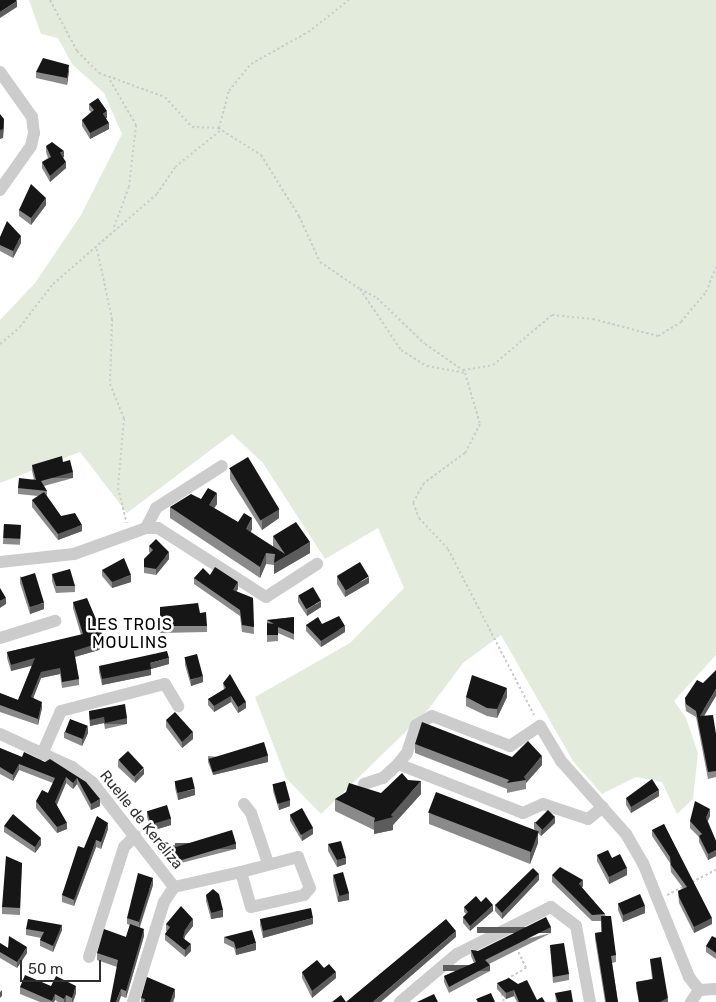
<!DOCTYPE html>
<html>
<head>
<meta charset="utf-8">
<style>
  body { margin:0 }
  #map { position:relative; width:716px; height:1002px; overflow:hidden; background:#fff; font-family:Rubik,sans-serif }
  div>[style] { position:absolute }
  [style*='--x'] { left:calc(var(--x)*1px); top:calc(var(--y)*1px); width:calc(var(--w)*1px); rotate:calc(var(--a)*1deg) }
  .green>* { inset:0; background:#e3ebdd }
  .path>* { height:2px; margin-top:-1px; transform-origin:0; background:repeating-linear-gradient(90deg,#ccc 0 2.5px,transparent 0 5px) }
  .minor>* { height:12px; margin:-6px; padding:0 6px; transform-origin:6px; border-radius:6px; background:#ccc }
  .wall>* { inset:0; background:#8a8a8a; transform-origin:0 0 }
  .shaded-wall>* { inset:0; background:#5c5c5c; transform-origin:0 0 }
  .building>* { inset:0; background:#161616; transform-origin:0 0 }
  span { translate:-50% -50%; white-space:nowrap; text-align:center; line-height:1.15; -webkit-text-stroke:5px #fff; paint-order:stroke }
  .street-label { font-size:15px; color:#2f2f2f }
  .neighbourhood-label { font-size:16px; color:#000; letter-spacing:1px }
  .scale { position:absolute; left:20px; top:960px; width:81px; height:22px; box-sizing:border-box; border:2px solid #2f2f2f; border-top:0; padding-left:6px; font-size:15px; line-height:18px; white-space:nowrap; color:#2f2f2f; -webkit-text-stroke:4px #fff; paint-order:stroke }
</style>
</head>
<body>
<div id="map">
  <div class="green">
    <i style="clip-path:polygon(29px 0,716px 0,716px 655px,674px 701px,686px 718px,698px 753px,693px 799px,677px 814px,662px 782px,636px 777px,602px 794px,573px 761px,501px 635px,463px 663px,428px 710px,321px 814px,286px 778px,255px 697px,350px 643px,404px 588px,378px 528px,325px 559px,263px 463px,232px 434px,127px 513px,80px 452px,0 483px,0 320px,35px 283px,81px 215px,122px 134px,104px 93px,72px 64px,58px 38px,41px 34px)"></i>
  </div>
  <div class="path">
    <i style="--x:50;--y:0;--w:58;--a:62.1"></i>
    <i style="--x:77;--y:51;--w:31;--a:45"></i>
    <i style="--x:99;--y:73;--w:70;--a:20"></i>
    <i style="--x:165;--y:97;--w:40;--a:48"></i>
    <i style="--x:192;--y:127;--w:26;--a:2"></i>
    <i style="--x:218;--y:128;--w:51;--a:32.1"></i>
    <i style="--x:261;--y:155;--w:72;--a:58.1"></i>
    <i style="--x:299;--y:216;--w:51;--a:65.5"></i>
    <i style="--x:320;--y:262;--w:48;--a:34"></i>
    <i style="--x:360;--y:289;--w:73;--a:56.1"></i>
    <i style="--x:401;--y:350;--w:31;--a:32"></i>
    <i style="--x:427;--y:366;--w:39;--a:10"></i>
    <i style="--x:465;--y:373;--w:53;--a:73.6"></i>
    <i style="--x:480;--y:424;--w:33;--a:117"></i>
    <i style="--x:465;--y:453;--w:51;--a:143.8"></i>
    <i style="--x:424;--y:483;--w:23;--a:119"></i>
    <i style="--x:413;--y:503;--w:16;--a:68"></i>
    <i style="--x:419;--y:518;--w:42;--a:46.9"></i>
    <i style="--x:448;--y:549;--w:187;--a:62.6"></i>
    <i style="--x:110;--y:80;--w:52;--a:60"></i>
    <i style="--x:136;--y:125;--w:62;--a:96.4"></i>
    <i style="--x:129;--y:187;--w:43;--a:110.6"></i>
    <i style="--x:219;--y:128;--w:38;--a:-75"></i>
    <i style="--x:229;--y:91;--w:35;--a:-51"></i>
    <i style="--x:251;--y:64;--w:65;--a:-29.3"></i>
    <i style="--x:308;--y:32;--w:52;--a:-38"></i>
    <i style="--x:97;--y:249;--w:72;--a:77.9"></i>
    <i style="--x:112;--y:319;--w:65;--a:91.8"></i>
    <i style="--x:110;--y:384;--w:37;--a:68"></i>
    <i style="--x:124;--y:418;--w:70;--a:94.9"></i>
    <i style="--x:118;--y:488;--w:36;--a:76"></i>
    <i style="--x:360;--y:289;--w:19;--a:28"></i>
    <i style="--x:377;--y:298;--w:66;--a:43.8"></i>
    <i style="--x:425;--y:344;--w:46;--a:34.4"></i>
    <i style="--x:463;--y:370;--w:30;--a:-9"></i>
    <i style="--x:493;--y:365;--w:77;--a:-40.3"></i>
    <i style="--x:552;--y:315;--w:41;--a:5.6"></i>
    <i style="--x:593;--y:319;--w:67;--a:14.7"></i>
    <i style="--x:658;--y:336;--w:27;--a:-31"></i>
    <i style="--x:681;--y:322;--w:39;--a:-50"></i>
    <i style="--x:706;--y:292;--w:27;--a:-68"></i>
    <i style="--x:0;--y:344;--w:26;--a:-40"></i>
    <i style="--x:20;--y:327;--w:54;--a:-52.5"></i>
    <i style="--x:53;--y:284;--w:138;--a:-40.9"></i>
    <i style="--x:157;--y:194;--w:32;--a:-56"></i>
    <i style="--x:175;--y:167;--w:59;--a:-38.8"></i>
    <i style="--x:692;--y:882;--w:27;--a:-27"></i>
    <i style="--x:667;--y:895;--w:18;--a:-27"></i>
    <i style="--x:507;--y:979;--w:22;--a:-30"></i>
    <i style="--x:526;--y:968;--w:21;--a:-115"></i>
    <i style="--x:502;--y:994;--w:8;--a:76"></i>
  </div>
  <div class="minor">
    <i style="--x:0;--y:72;--w:55;--a:54.6"></i>
    <i style="--x:32;--y:117;--w:16;--a:83"></i>
    <i style="--x:34;--y:133;--w:13;--a:103"></i>
    <i style="--x:31;--y:146;--w:54;--a:125.2"></i>
    <i style="--x:146;--y:528;--w:22;--a:-63"></i>
    <i style="--x:156;--y:508;--w:78;--a:-32.5"></i>
    <i style="--x:0;--y:562;--w:74;--a:-6.2"></i>
    <i style="--x:74;--y:554;--w:77;--a:-19.9"></i>
    <i style="--x:146;--y:528;--w:12;--a:0"></i>
    <i style="--x:158;--y:528;--w:128;--a:32.6"></i>
    <i style="--x:266;--y:597;--w:61;--a:-32.9"></i>
    <i style="--x:0;--y:638;--w:58;--a:-17.2"></i>
    <i style="--x:0;--y:734;--w:79;--a:24.6"></i>
    <i style="--x:72;--y:767;--w:25;--a:37"></i>
    <i style="--x:92;--y:782;--w:133;--a:52"></i>
    <i style="--x:42;--y:754;--w:47;--a:-66.2"></i>
    <i style="--x:61;--y:711;--w:107;--a:-14.6"></i>
    <i style="--x:165;--y:684;--w:26;--a:59"></i>
    <i style="--x:398;--y:764;--w:134;--a:21.4"></i>
    <i style="--x:523;--y:813;--w:22;--a:-24"></i>
    <i style="--x:543;--y:804;--w:47;--a:18.4"></i>
    <i style="--x:588;--y:819;--w:19;--a:-39"></i>
    <i style="--x:364;--y:784;--w:20;--a:-18"></i>
    <i style="--x:383;--y:778;--w:21;--a:-43"></i>
    <i style="--x:398;--y:764;--w:14;--a:-51"></i>
    <i style="--x:407;--y:753;--w:29;--a:-72"></i>
    <i style="--x:416;--y:725;--w:18;--a:-29"></i>
    <i style="--x:432;--y:716;--w:84;--a:21"></i>
    <i style="--x:510;--y:746;--w:36;--a:-34"></i>
    <i style="--x:540;--y:726;--w:41;--a:59"></i>
    <i style="--x:561;--y:761;--w:98;--a:48.3"></i>
    <i style="--x:626;--y:834;--w:34;--a:60"></i>
    <i style="--x:643;--y:863;--w:123;--a:68"></i>
    <i style="--x:689;--y:977;--w:16;--a:52"></i>
    <i style="--x:244;--y:804;--w:11;--a:52"></i>
    <i style="--x:251;--y:813;--w:53;--a:71.2"></i>
    <i style="--x:298;--y:857;--w:33;--a:69"></i>
    <i style="--x:310;--y:888;--w:9;--a:131"></i>
    <i style="--x:304;--y:895;--w:54;--a:167.2"></i>
    <i style="--x:251;--y:907;--w:36;--a:-106"></i>
    <i style="--x:241;--y:872;--w:59;--a:-14.7"></i>
    <i style="--x:174;--y:887;--w:69;--a:-12.6"></i>
    <i style="--x:89;--y:957;--w:115;--a:-72.3"></i>
    <i style="--x:124;--y:847;--w:16;--a:-45"></i>
    <i style="--x:133;--y:1002;--w:105;--a:-72.8"></i>
    <i style="--x:164;--y:902;--w:18;--a:-56"></i>
    <i style="--x:400;--y:1002;--w:75;--a:-40.1"></i>
    <i style="--x:457;--y:954;--w:105;--a:-26.6"></i>
    <i style="--x:551;--y:907;--w:31;--a:37"></i>
    <i style="--x:576;--y:926;--w:77;--a:79.6"></i>
    <i style="--x:691;--y:1002;--w:14;--a:-56"></i>
    <i style="--x:699;--y:990;--w:17;--a:-3"></i>
  </div>
  <div class="wall">
    <i style="clip-path:polygon(69px 71px,67px 85px,36px 78px,36px 72px)"></i>
    <i style="clip-path:polygon(89px 104px,107px 118px,106px 118px,109px 129px,90px 139px,82px 126px,82px 120px,91px 112px,89px 110px)"></i>
    <i style="clip-path:polygon(46px 146px,64px 157px,63px 157px,66px 168px,50px 182px,42px 168px,42px 162px,48px 158px,46px 152px)"></i>
    <i style="clip-path:polygon(46px 205px,31px 225px,19px 216px,19px 210px)"></i>
    <i style="clip-path:polygon(0 237px,21px 243px,13px 258px,0 251px)"></i>
    <i style="clip-path:polygon(32px 465px,73px 478px,44px 486px,47px 491px,47px 496px,61px 516px,82px 531px,58px 540px,32px 507px,32px 500px,38px 496px,18px 494px,18px 488px,34px 479px,32px 471px)"></i>
    <i style="clip-path:polygon(230px 470px,279px 518px,262px 530px,230px 479px)"></i>
    <i style="clip-path:polygon(201px 499px,217px 504px,214px 508px,238px 522px,252px 529px,251px 532px,273px 547px,273px 536px,310px 553px,274px 574px,274px 565px,266px 564px,260px 578px,170px 518px,170px 507px)"></i>
    <i style="left:4px;top:524px;width:17px;height:20px;rotate:3deg"></i>
    <i style="clip-path:polygon(149px 546px,169px 559px,156px 575px,144px 573px,144px 559px,150px 553px,149px 552px)"></i>
    <i style="clip-path:polygon(102px 570px,131px 582px,112px 588px,102px 576px)"></i>
    <i style="clip-path:polygon(52px 574px,75px 586px,75px 592px,56px 593px,52px 581px)"></i>
    <i style="clip-path:polygon(210px 575px,238px 589px,236px 591px,253px 598px,254px 634px,242px 632px,240px 616px,194px 584px,194px 578px)"></i>
    <i style="clip-path:polygon(20px 576px,44px 609px,30px 614px,20px 583px)"></i>
    <i style="clip-path:polygon(337px 577px,369px 583px,345px 597px,337px 584px)"></i>
    <i style="clip-path:polygon(298px 596px,321px 607px,307px 616px,298px 602px)"></i>
    <i style="clip-path:polygon(73px 602px,104px 644px,99px 650px,75px 657px,79px 679px,79px 685px,62px 688px,60px 674px,41px 678px,33px 698px,42px 708px,38px 725px,0 712px,0 693px,18px 700px,32px 665px,11px 671px,7px 658px,7px 652px,81px 635px,73px 608px)"></i>
    <i style="clip-path:polygon(160px 607px,200px 613px,207px 626px,207px 632px,160px 633px)"></i>
    <i style="clip-path:polygon(294px 617px,294px 640px,278px 633px,278px 641px,267px 642px,267px 620px)"></i>
    <i style="clip-path:polygon(322px 624px,345px 632px,321px 647px,306px 631px,306px 625px)"></i>
    <i style="clip-path:polygon(185px 658px,203px 682px,191px 686px,185px 665px)"></i>
    <i style="clip-path:polygon(169px 664px,151px 669px,151px 675px,102px 685px,99px 672px,99px 666px)"></i>
    <i style="clip-path:polygon(223px 683px,246px 708px,238px 713px,231px 702px,214px 712px,208px 705px,208px 699px,224px 690px)"></i>
    <i style="clip-path:polygon(703px 683px,704px 716px,716px 734px,716px 777px,708px 779px,696px 717px,686px 711px,685px 704px,685px 698px)"></i>
    <i style="clip-path:polygon(466px 697px,507px 697px,497px 718px,487px 716px,466px 706px)"></i>
    <i style="clip-path:polygon(89px 711px,127px 724px,105px 729px,104px 723px,90px 726px,89px 717px)"></i>
    <i style="clip-path:polygon(166px 720px,193px 739px,182px 748px,166px 727px)"></i>
    <i style="clip-path:polygon(64px 732px,88px 733px,82px 746px,64px 738px)"></i>
    <i style="clip-path:polygon(415px 744px,512px 757px,542px 765px,526px 783px,526px 789px,507px 793px,507px 789px,415px 753px)"></i>
    <i style="clip-path:polygon(0 748px,22px 757px,86px 782px,100px 806px,91px 810px,77px 784px,73px 789px,66px 783px,57px 805px,67px 829px,57px 833px,36px 808px,36px 801px,48px 793px,53px 783px,19px 770px,13px 781px,0 774px)"></i>
    <i style="clip-path:polygon(208px 756px,268px 762px,213px 775px,208px 762px)"></i>
    <i style="clip-path:polygon(118px 760px,144px 774px,135px 783px,118px 767px)"></i>
    <i style="clip-path:polygon(175px 782px,195px 795px,178px 800px,175px 788px)"></i>
    <i style="clip-path:polygon(273px 785px,290px 806px,279px 810px,273px 791px)"></i>
    <i style="clip-path:polygon(381px 793px,421px 794px,393px 825px,393px 830px,374px 834px,374px 830px,335px 811px,335px 799px)"></i>
    <i style="clip-path:polygon(659px 796px,631px 813px,626px 805px,626px 798px)"></i>
    <i style="clip-path:polygon(147px 811px,171px 825px,151px 831px,147px 817px)"></i>
    <i style="clip-path:polygon(429px 813px,536px 831px,534px 829px,534px 822px,555px 823px,541px 836px,538px 833px,538px 843px,530px 864px,429px 824px)"></i>
    <i style="clip-path:polygon(290px 815px,313px 834px,302px 841px,290px 821px)"></i>
    <i style="clip-path:polygon(710px 816px,708px 821px,716px 841px,716px 856px,708px 860px,699px 842px,699px 837px,690px 828px,690px 821px)"></i>
    <i style="clip-path:polygon(664px 824px,712px 924px,694px 933px,679px 903px,678px 891px,683px 888px,671px 872px,670px 863px,652px 836px,652px 830px)"></i>
    <i style="clip-path:polygon(4px 826px,41px 845px,35px 853px,4px 832px)"></i>
    <i style="clip-path:polygon(108px 829px,101px 849px,96px 847px,74px 906px,62px 902px,62px 895px,84px 848px)"></i>
    <i style="clip-path:polygon(328px 844px,346px 864px,337px 867px,328px 851px)"></i>
    <i style="clip-path:polygon(173px 845px,236px 849px,177px 864px,173px 851px)"></i>
    <i style="clip-path:polygon(597px 855px,612px 858px,627px 875px,609px 884px,597px 861px)"></i>
    <i style="clip-path:polygon(22px 863px,20px 915px,2px 914px,2px 907px)"></i>
    <i style="clip-path:polygon(333px 874px,349px 900px,338px 902px,333px 881px)"></i>
    <i style="clip-path:polygon(552px 875px,583px 886px,582px 888px,605px 914px,616px 955px,616px 962px,612px 963px,618px 1002px,605px 1002px,595px 939px,595px 933px,601px 932px,601px 921px,592px 921px,552px 882px)"></i>
    <i style="clip-path:polygon(539px 880px,502px 919px,495px 911px,495px 905px)"></i>
    <i style="clip-path:polygon(153px 885px,140px 927px,144px 936px,126px 998px,121px 996px,117px 967px,97px 960px,97px 953px,126px 937px,130px 925px,127px 924px,127px 918px)"></i>
    <i style="clip-path:polygon(206px 895px,223px 917px,211px 919px,206px 901px)"></i>
    <i style="clip-path:polygon(481px 902px,493px 911px,470px 931px,463px 923px,463px 917px,466px 914px,464px 912px,464px 907px)"></i>
    <i style="clip-path:polygon(618px 904px,645px 913px,623px 922px,618px 910px)"></i>
    <i style="clip-path:polygon(260px 919px,313px 924px,263px 938px,260px 925px)"></i>
    <i style="clip-path:polygon(166px 924px,193px 926px,185px 936px,184px 939px,191px 951px,185px 957px,165px 940px,165px 934px,167px 931px,166px 931px)"></i>
    <i style="clip-path:polygon(26px 929px,62px 930px,53px 952px,40px 946px,40px 940px,41px 938px,26px 935px)"></i>
    <i style="clip-path:polygon(551px 933px,489px 964px,490px 971px,449px 993px,444px 982px,444px 976px,474px 963px,471px 956px,471px 950px,478px 951px)"></i>
    <i style="clip-path:polygon(224px 937px,256px 950px,236px 955px,234px 948px,224px 943px)"></i>
    <i style="clip-path:polygon(716px 938px,716px 959px,706px 952px,706px 946px)"></i>
    <i style="clip-path:polygon(0 943px,8px 948px,27px 953px,17px 968px,0 958px)"></i>
    <i style="clip-path:polygon(550px 945px,569px 974px,569px 980px,553px 983px)"></i>
    <i style="clip-path:polygon(650px 959px,668px 1002px,639px 1002px,636px 988px,636px 982px,652px 979px)"></i>
    <i style="clip-path:polygon(324px 968px,336px 978px,312px 998px,302px 978px,302px 972px)"></i>
    <i style="clip-path:polygon(497px 983px,537px 1000px,545px 1002px,517px 1002px,514px 996px,506px 999px,497px 989px)"></i>
    <i style="clip-path:polygon(51px 986px,76px 993px,73px 1002px,58px 1002px,55px 1000px,54px 1002px,40px 1002px,20px 994px,20px 987px)"></i>
    <i style="clip-path:polygon(555px 993px,573px 1002px,556px 1002px)"></i>
    <i style="clip-path:polygon(175px 996px,173px 1002px,141px 1002px,141px 998px)"></i>
  </div>
  <div class="shaded-wall">
    <i style="clip-path:polygon(17px 1px,17px 7px,0 18px,0 12px)"></i>
    <i style="clip-path:polygon(69px 65px,69px 71px,67px 85px,67px 78px)"></i>
    <i style="clip-path:polygon(107px 111px,107px 118px,103px 120px,103px 114px)"></i>
    <i style="clip-path:polygon(4px 119px,4px 128px,3px 138px,0 139px,0 130px)"></i>
    <i style="clip-path:polygon(109px 123px,109px 129px,90px 139px,90px 133px)"></i>
    <i style="clip-path:polygon(64px 151px,64px 157px,60px 159px,60px 153px)"></i>
    <i style="clip-path:polygon(66px 162px,66px 168px,50px 182px,50px 176px)"></i>
    <i style="clip-path:polygon(46px 198px,46px 205px,31px 225px,31px 218px)"></i>
    <i style="clip-path:polygon(21px 236px,21px 243px,13px 258px,13px 251px)"></i>
    <i style="left:73px;top:472px;width:6px;height:33px;rotate:90deg"></i>
    <i style="clip-path:polygon(217px 493px,217px 504px,209px 516px,209px 505px)"></i>
    <i style="clip-path:polygon(279px 509px,279px 518px,262px 530px,262px 520px)"></i>
    <i style="clip-path:polygon(252px 518px,252px 529px,246px 540px,246px 529px)"></i>
    <i style="clip-path:polygon(82px 525px,82px 531px,58px 540px,58px 534px)"></i>
    <i style="clip-path:polygon(310px 542px,310px 553px,274px 574px,274px 563px)"></i>
    <i style="clip-path:polygon(169px 552px,169px 559px,156px 575px,156px 569px)"></i>
    <i style="clip-path:polygon(266px 553px,266px 564px,260px 578px,260px 567px)"></i>
    <i style="clip-path:polygon(131px 575px,131px 582px,112px 588px,112px 582px)"></i>
    <i style="clip-path:polygon(369px 577px,369px 583px,345px 597px,345px 591px)"></i>
    <i style="clip-path:polygon(238px 582px,238px 589px,233px 597px,233px 590px)"></i>
    <i style="clip-path:polygon(6px 598px,6px 604px,0 608px,0 601px)"></i>
    <i style="clip-path:polygon(321px 601px,321px 607px,307px 616px,307px 610px)"></i>
    <i style="clip-path:polygon(44px 603px,44px 609px,30px 614px,30px 607px)"></i>
    <i style="clip-path:polygon(345px 626px,345px 632px,321px 647px,321px 641px)"></i>
    <i style="clip-path:polygon(104px 638px,104px 644px,99px 650px,74px 657px,74px 651px)"></i>
    <i style="clip-path:polygon(35px 658px,35px 665px,11px 671px,11px 665px)"></i>
    <i style="clip-path:polygon(169px 658px,169px 664px,151px 669px,151px 675px,102px 685px,102px 679px,150px 663px)"></i>
    <i style="clip-path:polygon(60px 668px,60px 674px,41px 678px,31px 704px,31px 697px,41px 672px)"></i>
    <i style="clip-path:polygon(203px 676px,203px 682px,191px 686px,191px 680px)"></i>
    <i style="clip-path:polygon(507px 688px,507px 697px,497px 718px,497px 709px)"></i>
    <i style="clip-path:polygon(716px 689px,716px 696px,700px 723px,700px 716px)"></i>
    <i style="clip-path:polygon(231px 696px,231px 702px,214px 712px,214px 706px)"></i>
    <i style="clip-path:polygon(42px 702px,42px 708px,38px 725px,38px 719px)"></i>
    <i style="clip-path:polygon(246px 702px,246px 708px,238px 713px,238px 707px)"></i>
    <i style="clip-path:polygon(104px 717px,104px 723px,90px 726px,90px 720px)"></i>
    <i style="left:127px;top:718px;width:6px;height:23px;rotate:90deg"></i>
    <i style="clip-path:polygon(88px 726px,88px 733px,82px 746px,82px 739px)"></i>
    <i style="clip-path:polygon(193px 732px,193px 739px,182px 748px,182px 742px)"></i>
    <i style="clip-path:polygon(268px 755px,268px 762px,213px 775px,213px 769px)"></i>
    <i style="clip-path:polygon(542px 756px,542px 765px,526px 783px,526px 780px,524px 777px)"></i>
    <i style="clip-path:polygon(19px 764px,19px 770px,13px 781px,13px 775px)"></i>
    <i style="clip-path:polygon(144px 768px,144px 774px,135px 783px,135px 777px)"></i>
    <i style="clip-path:polygon(66px 777px,66px 783px,55px 808px,55px 802px)"></i>
    <i style="clip-path:polygon(77px 778px,77px 784px,73px 789px,73px 783px)"></i>
    <i style="clip-path:polygon(421px 781px,421px 794px,393px 825px,393px 830px,374px 834px,374px 822px,391px 815px)"></i>
    <i style="clip-path:polygon(195px 789px,195px 795px,178px 800px,178px 793px)"></i>
    <i style="clip-path:polygon(659px 790px,659px 796px,631px 813px,631px 807px)"></i>
    <i style="clip-path:polygon(100px 799px,100px 806px,91px 810px,91px 804px)"></i>
    <i style="clip-path:polygon(290px 800px,290px 806px,279px 810px,279px 803px)"></i>
    <i style="clip-path:polygon(710px 809px,710px 816px,706px 824px,706px 818px)"></i>
    <i style="clip-path:polygon(555px 817px,555px 823px,541px 836px,541px 830px)"></i>
    <i style="clip-path:polygon(171px 818px,171px 825px,151px 831px,151px 824px)"></i>
    <i style="clip-path:polygon(67px 823px,67px 829px,57px 833px,57px 827px)"></i>
    <i style="clip-path:polygon(108px 823px,108px 829px,101px 849px,101px 842px)"></i>
    <i style="clip-path:polygon(313px 828px,313px 834px,302px 841px,302px 834px)"></i>
    <i style="clip-path:polygon(538px 832px,538px 843px,530px 864px,530px 853px)"></i>
    <i style="clip-path:polygon(41px 838px,41px 845px,35px 853px,35px 847px)"></i>
    <i style="clip-path:polygon(96px 840px,96px 847px,74px 906px,74px 900px)"></i>
    <i style="left:236px;top:843px;width:6px;height:61px;rotate:90deg"></i>
    <i style="clip-path:polygon(716px 850px,716px 856px,708px 860px,708px 854px)"></i>
    <i style="clip-path:polygon(346px 858px,346px 864px,337px 867px,337px 860px)"></i>
    <i style="clip-path:polygon(627px 868px,627px 875px,609px 884px,609px 877px)"></i>
    <i style="clip-path:polygon(539px 874px,539px 880px,502px 919px,502px 913px)"></i>
    <i style="clip-path:polygon(153px 878px,153px 885px,139px 928px,139px 922px)"></i>
    <i style="clip-path:polygon(583px 880px,583px 886px,579px 891px,579px 884px)"></i>
    <i style="clip-path:polygon(349px 893px,349px 900px,338px 902px,338px 896px)"></i>
    <i style="clip-path:polygon(493px 905px,493px 911px,470px 931px,470px 926px)"></i>
    <i style="clip-path:polygon(645px 906px,645px 913px,623px 922px,623px 915px)"></i>
    <i style="clip-path:polygon(223px 910px,223px 917px,211px 919px,211px 913px)"></i>
    <i style="clip-path:polygon(313px 918px,313px 924px,263px 938px,263px 931px)"></i>
    <i style="clip-path:polygon(712px 918px,712px 924px,694px 933px,694px 927px)"></i>
    <i style="clip-path:polygon(193px 919px,193px 926px,185px 936px,183px 944px,183px 938px,185px 930px)"></i>
    <i style="clip-path:polygon(62px 925px,62px 930px,53px 952px,53px 946px)"></i>
    <i style="left:551px;top:927px;width:6px;height:74px;rotate:90deg"></i>
    <i style="clip-path:polygon(144px 929px,144px 936px,126px 998px,126px 991px)"></i>
    <i style="clip-path:polygon(456px 931px,456px 937px,381px 1002px,373px 1002px)"></i>
    <i style="clip-path:polygon(256px 943px,256px 950px,236px 955px,236px 949px)"></i>
    <i style="clip-path:polygon(191px 944px,191px 951px,185px 957px,185px 950px)"></i>
    <i style="clip-path:polygon(27px 947px,27px 953px,17px 968px,17px 962px)"></i>
    <i style="left:490px;top:965px;width:6px;height:47px;rotate:90deg"></i>
    <i style="clip-path:polygon(336px 972px,336px 978px,312px 998px,312px 991px)"></i>
    <i style="clip-path:polygon(76px 986px,76px 993px,73px 1002px,72px 1002px,72px 998px)"></i>
    <i style="clip-path:polygon(121px 989px,121px 996px,119px 1002px,116px 1002px)"></i>
    <i style="clip-path:polygon(175px 989px,175px 996px,173px 1002px,170px 1002px)"></i>
    <i style="clip-path:polygon(2px 990px,2px 996px,0 998px,0 992px)"></i>
    <i style="clip-path:polygon(514px 990px,514px 996px,506px 999px,506px 993px)"></i>
    <i style="clip-path:polygon(55px 994px,55px 1000px,54px 1002px,52px 1002px)"></i>
    <i style="clip-path:polygon(66px 995px,66px 1002px,64px 1002px,64px 999px)"></i>
    <i style="clip-path:polygon(668px 998px,668px 1002px,660px 1002px)"></i>
  </div>
  <div class="building">
    <i style="clip-path:polygon(0 0,16px 0,17px 1px,0 12px)"></i>
    <i style="clip-path:polygon(43px 58px,69px 65px,67px 78px,36px 72px)"></i>
    <i style="clip-path:polygon(98px 98px,107px 111px,103px 114px,109px 123px,90px 133px,82px 120px,94px 110px,89px 104px)"></i>
    <i style="clip-path:polygon(0 114px,4px 119px,3px 129px,0 130px)"></i>
    <i style="clip-path:polygon(52px 142px,64px 151px,60px 153px,66px 162px,50px 176px,42px 162px,51px 157px,46px 146px)"></i>
    <i style="clip-path:polygon(31px 184px,46px 198px,31px 218px,19px 210px)"></i>
    <i style="clip-path:polygon(7px 221px,21px 236px,13px 251px,0 245px,0 237px)"></i>
    <i style="clip-path:polygon(62px 456px,63px 462px,70px 460px,73px 472px,41px 481px,47px 491px,18px 488px,19px 478px,36px 480px,32px 465px)"></i>
    <i style="left:248px;top:457px;width:61px;height:22px;rotate:59deg"></i>
    <i style="clip-path:polygon(208px 488px,217px 493px,209px 505px,238px 522px,244px 513px,252px 518px,246px 529px,285px 554px,273px 536px,296px 522px,310px 542px,274px 563px,275px 554px,266px 553px,260px 567px,170px 507px,191px 494px,201px 499px)"></i>
    <i style="clip-path:polygon(44px 492px,61px 516px,75px 513px,82px 525px,58px 534px,32px 500px)"></i>
    <i style="left:4px;top:524px;width:17px;height:14px;rotate:3deg"></i>
    <i style="clip-path:polygon(156px 539px,169px 552px,156px 569px,144px 567px,144px 559px,153px 550px,149px 546px)"></i>
    <i style="clip-path:polygon(124px 558px,131px 575px,112px 582px,102px 570px)"></i>
    <i style="left:360px;top:562px;width:17px;height:27px;rotate:59deg"></i>
    <i style="clip-path:polygon(215px 567px,238px 582px,233px 590px,253px 598px,254px 627px,242px 625px,240px 610px,194px 578px,203px 568px,210px 575px)"></i>
    <i style="clip-path:polygon(70px 569px,75px 586px,56px 586px,52px 574px)"></i>
    <i style="left:35px;top:573px;width:31px;height:15px;rotate:73deg"></i>
    <i style="left:313px;top:587px;width:16px;height:17px;rotate:60deg"></i>
    <i style="clip-path:polygon(0 588px,6px 598px,0 601px)"></i>
    <i style="clip-path:polygon(87px 598px,104px 638px,99px 643px,74px 651px,79px 679px,62px 682px,60px 668px,41px 672px,31px 697px,42px 702px,38px 719px,0 705px,0 693px,18px 700px,35px 658px,11px 665px,7px 652px,83px 634px,73px 602px)"></i>
    <i style="clip-path:polygon(198px 603px,200px 613px,206px 612px,207px 626px,160px 626px,160px 607px)"></i>
    <i style="clip-path:polygon(339px 616px,345px 626px,321px 641px,306px 625px,318px 617px,322px 624px)"></i>
    <i style="clip-path:polygon(294px 617px,294px 634px,278px 627px,278px 635px,267px 635px,267px 623px,274px 624px,267px 620px)"></i>
    <i style="clip-path:polygon(167px 651px,169px 658px,150px 663px,151px 669px,102px 679px,99px 666px)"></i>
    <i style="left:197px;top:654px;width:23px;height:13px;rotate:75deg"></i>
    <i style="clip-path:polygon(716px 670px,716px 689px,700px 716px,713px 715px,716px 734px,716px 771px,708px 772px,696px 711px,686px 704px,685px 698px,697px 680px,703px 683px)"></i>
    <i style="clip-path:polygon(230px 674px,246px 702px,238px 707px,231px 696px,214px 706px,208px 699px,226px 688px,223px 683px)"></i>
    <i style="clip-path:polygon(472px 675px,507px 688px,497px 709px,487px 708px,466px 697px)"></i>
    <i style="clip-path:polygon(125px 704px,127px 718px,105px 723px,104px 717px,90px 720px,89px 711px)"></i>
    <i style="clip-path:polygon(175px 712px,193px 732px,182px 742px,166px 720px)"></i>
    <i style="left:70px;top:719px;width:19px;height:14px;rotate:21deg"></i>
    <i style="clip-path:polygon(422px 722px,512px 757px,528px 741px,542px 756px,524px 777px,526px 780px,507px 783px,509px 780px,415px 744px)"></i>
    <i style="left:264px;top:742px;width:14px;height:58px;rotate:73deg"></i>
    <i style="clip-path:polygon(0 748px,22px 757px,24px 752px,45px 762px,50px 759px,86px 782px,100px 799px,91px 804px,77px 778px,73px 783px,66px 777px,55px 802px,67px 823px,57px 827px,36px 801px,42px 790px,48px 793px,55px 778px,19px 764px,13px 775px,0 767px)"></i>
    <i style="left:128px;top:751px;width:23px;height:13px;rotate:47deg"></i>
    <i style="clip-path:polygon(402px 773px,408px 780px,421px 781px,391px 815px,393px 817px,374px 822px,375px 818px,335px 799px,346px 792px,349px 783px,381px 793px)"></i>
    <i style="left:192px;top:777px;width:12px;height:18px;rotate:76deg"></i>
    <i style="clip-path:polygon(652px 779px,659px 790px,631px 807px,626px 798px)"></i>
    <i style="left:285px;top:781px;width:20px;height:13px;rotate:75deg"></i>
    <i style="left:436px;top:792px;width:110px;height:22px;rotate:21deg"></i>
    <i style="clip-path:polygon(695px 801px,710px 809px,706px 818px,716px 841px,716px 850px,708px 854px,699px 836px,702px 834px,690px 821px)"></i>
    <i style="left:167px;top:805px;width:14px;height:21px;rotate:73deg"></i>
    <i style="left:302px;top:808px;width:23px;height:14px;rotate:61deg"></i>
    <i style="left:548px;top:810px;width:10px;height:18px;rotate:45deg"></i>
    <i style="clip-path:polygon(13px 814px,41px 838px,35px 847px,4px 826px)"></i>
    <i style="clip-path:polygon(97px 816px,108px 823px,101px 842px,96px 840px,74px 900px,62px 895px,78px 846px,84px 848px)"></i>
    <i style="clip-path:polygon(664px 824px,712px 918px,694px 927px,679px 897px,678px 891px,687px 887px,671px 865px,670px 857px,652px 830px)"></i>
    <i style="left:232px;top:830px;width:14px;height:61px;rotate:73deg"></i>
    <i style="clip-path:polygon(341px 841px,346px 858px,337px 860px,328px 844px)"></i>
    <i style="clip-path:polygon(608px 850px,612px 858px,620px 854px,627px 868px,609px 877px,597px 855px)"></i>
    <i style="clip-path:polygon(6px 856px,22px 863px,20px 908px,2px 907px)"></i>
    <i style="clip-path:polygon(560px 867px,583px 880px,579px 884px,605px 914px,592px 915px,552px 875px)"></i>
    <i style="clip-path:polygon(533px 868px,539px 874px,502px 913px,495px 905px)"></i>
    <i style="left:343px;top:872px;width:22px;height:10px;rotate:74deg"></i>
    <i style="clip-path:polygon(138px 873px,153px 878px,139px 922px,127px 918px)"></i>
    <i style="clip-path:polygon(213px 889px,219px 894px,223px 910px,211px 913px,206px 895px)"></i>
    <i style="left:640px;top:894px;width:13px;height:24px;rotate:67deg"></i>
    <i style="clip-path:polygon(476px 896px,481px 902px,486px 897px,493px 905px,470px 926px,463px 917px,468px 912px,464px 907px)"></i>
    <i style="clip-path:polygon(181px 906px,193px 919px,185px 930px,183px 938px,191px 944px,185px 950px,165px 934px,170px 927px,166px 924px)"></i>
    <i style="clip-path:polygon(311px 908px,313px 918px,263px 931px,260px 919px)"></i>
    <i style="clip-path:polygon(601px 916px,611px 916px,616px 955px,611px 956px,618px 1002px,606px 1002px,595px 933px,602px 932px)"></i>
    <i style="clip-path:polygon(546px 917px,551px 927px,485px 960px,490px 965px,449px 987px,444px 976px,476px 962px,471px 950px,478px 951px)"></i>
    <i style="clip-path:polygon(28px 919px,62px 925px,53px 946px,40px 940px,44px 932px,26px 929px)"></i>
    <i style="clip-path:polygon(446px 919px,456px 931px,373px 1002px,332px 1002px,341px 995px,346px 1002px)"></i>
    <i style="clip-path:polygon(130px 924px,144px 929px,126px 991px,121px 989px,116px 1002px,110px 1002px,118px 960px,97px 953px,104px 929px,126px 937px)"></i>
    <i style="clip-path:polygon(252px 930px,256px 943px,236px 949px,234px 942px,224px 937px)"></i>
    <i style="clip-path:polygon(9px 936px,27px 947px,17px 962px,0 952px,0 943px,8px 948px)"></i>
    <i style="clip-path:polygon(712px 936px,716px 938px,716px 953px,706px 946px)"></i>
    <i style="clip-path:polygon(564px 943px,569px 974px,553px 977px,550px 945px)"></i>
    <i style="clip-path:polygon(661px 957px,668px 998px,660px 1002px,639px 1002px,636px 982px,653px 979px,650px 959px)"></i>
    <i style="clip-path:polygon(317px 960px,324px 968px,329px 964px,336px 972px,312px 991px,302px 972px)"></i>
    <i style="clip-path:polygon(25px 975px,51px 986px,56px 976px,76px 986px,72px 998px,66px 995px,64px 999px,55px 994px,52px 1001px,20px 987px)"></i>
    <i style="clip-path:polygon(147px 977px,175px 989px,170px 1002px,144px 1002px,145px 999px,141px 998px)"></i>
    <i style="clip-path:polygon(509px 978px,518px 984px,527px 980px,537px 1000px,542px 997px,545px 1002px,519px 1002px,514px 990px,506px 993px,497px 983px)"></i>
    <i style="clip-path:polygon(571px 990px,573px 1002px,558px 1002px,555px 993px)"></i>
    <i style="clip-path:polygon(491px 993px,495px 1002px,478px 1002px,476px 999px)"></i>
    <i style="clip-path:polygon(434px 994px,438px 1002px,417px 1002px)"></i>
  </div>
  <div class="street-label">
    <span style="left:141px;top:820px;rotate:51deg">Ruelle de Keréliza</span>
  </div>
  <div class="neighbourhood-label">
    <span style="left:130px;top:634px">LES TROIS<br>MOULINS</span>
  </div>
  <div class="scale">50 m</div>
</div>
</body>
</html>
